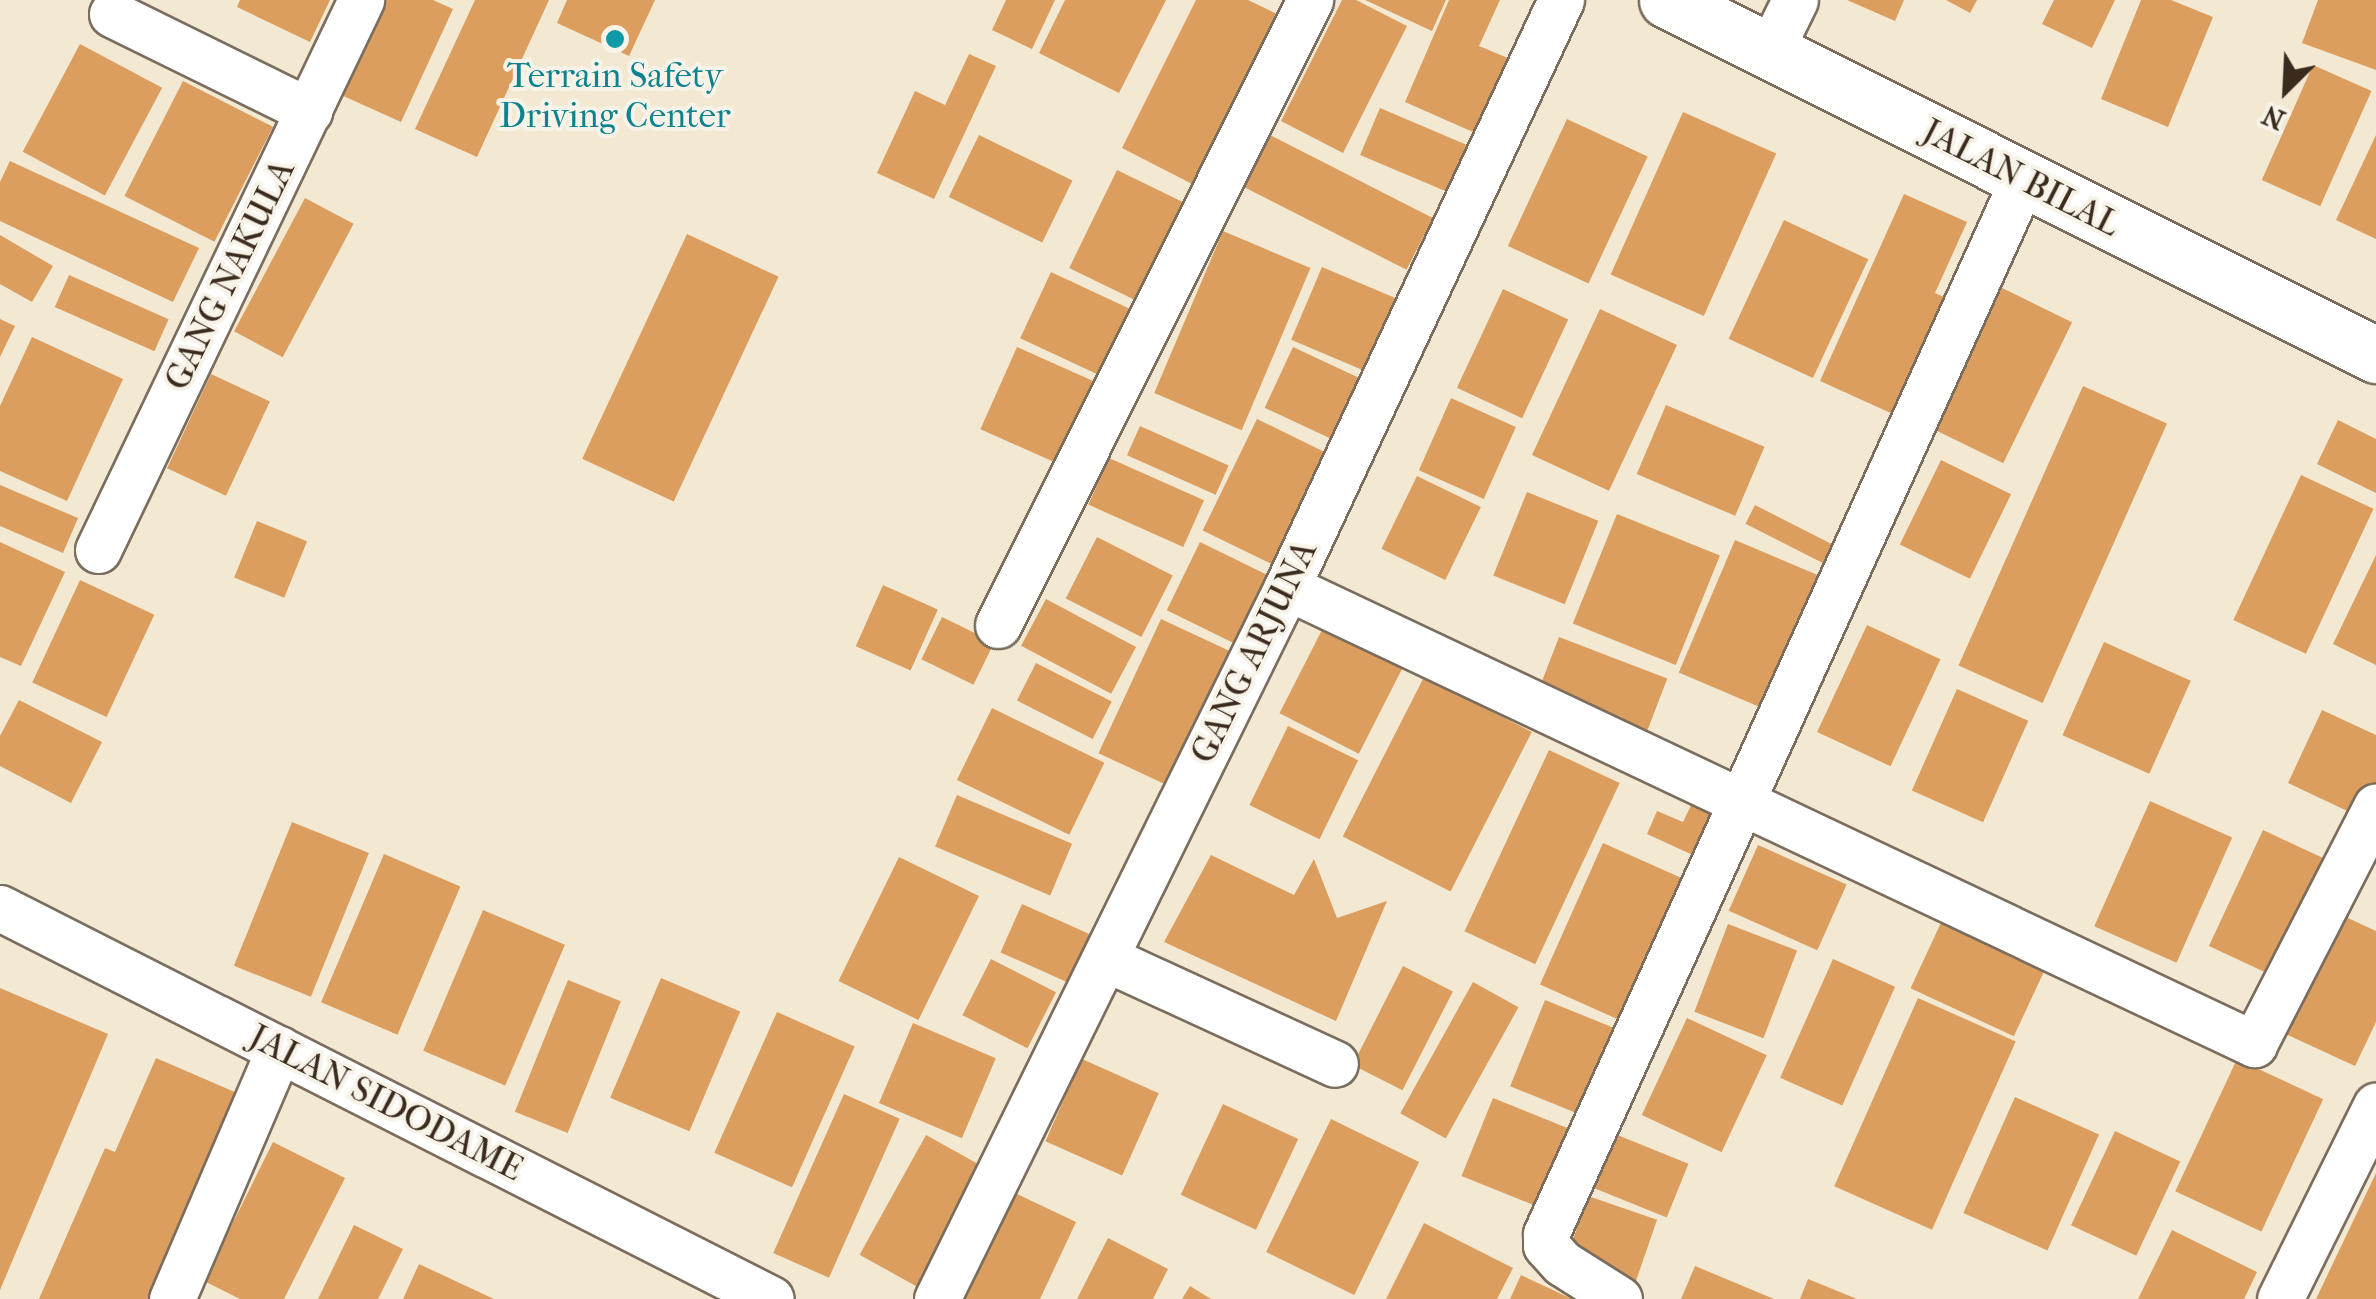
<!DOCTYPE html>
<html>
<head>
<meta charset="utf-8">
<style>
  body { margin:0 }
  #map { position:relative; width:2376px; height:1299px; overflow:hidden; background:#f3e9d3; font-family:"IM FELL French Canon",serif }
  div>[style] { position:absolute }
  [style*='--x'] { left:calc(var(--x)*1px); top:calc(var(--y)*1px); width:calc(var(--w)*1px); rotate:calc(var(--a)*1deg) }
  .building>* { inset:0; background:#db9e5f; transform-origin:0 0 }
  .roads { filter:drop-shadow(2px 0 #7b6d5d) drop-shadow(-2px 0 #7b6d5d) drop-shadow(0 2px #7b6d5d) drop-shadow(0 -2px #7b6d5d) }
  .street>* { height:45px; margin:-22.5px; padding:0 22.5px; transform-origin:22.5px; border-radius:22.5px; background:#fff }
  .secondary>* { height:55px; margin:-27.5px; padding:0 27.5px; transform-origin:27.5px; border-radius:27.5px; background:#fff }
  .dots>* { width:28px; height:28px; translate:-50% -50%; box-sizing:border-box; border:5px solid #f7f3e8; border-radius:50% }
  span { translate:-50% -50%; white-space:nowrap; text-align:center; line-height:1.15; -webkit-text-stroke:8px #f7f3e8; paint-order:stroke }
  .culture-label { font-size:35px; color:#0d838f }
  .street-label { font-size:35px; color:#3b2a1e }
  .north { position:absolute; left:2236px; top:40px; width:100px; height:100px; -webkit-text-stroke:8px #f7f3e8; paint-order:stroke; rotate:204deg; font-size:28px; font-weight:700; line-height:40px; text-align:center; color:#3b2a1e }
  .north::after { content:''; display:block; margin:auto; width:35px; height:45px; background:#3b2a1e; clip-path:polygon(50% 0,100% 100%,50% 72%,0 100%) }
</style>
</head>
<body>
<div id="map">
  <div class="building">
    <i style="clip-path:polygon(240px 0,330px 0,310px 42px,237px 7px)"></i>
    <i style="clip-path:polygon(382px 0,433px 0,453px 9px,401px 122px,339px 94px)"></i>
    <i style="clip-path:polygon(475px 0,549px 0,477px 157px,415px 129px)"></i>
    <i style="clip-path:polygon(567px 0,655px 0,629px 56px,557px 23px)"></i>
    <i style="clip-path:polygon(1006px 0,1055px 0,1032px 49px,992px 30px)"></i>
    <i style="clip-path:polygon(1065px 0,1166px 0,1119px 93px,1039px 53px)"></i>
    <i style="clip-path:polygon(1196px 0,1248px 0,1279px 15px,1194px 185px,1122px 148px)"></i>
    <i style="clip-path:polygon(1342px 0,1356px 0,1407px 26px,1343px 153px,1281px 121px)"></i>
    <i style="clip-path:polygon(1365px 0,1446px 0,1432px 31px)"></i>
    <i style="clip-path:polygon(1449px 0,1500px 0,1479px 46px,1515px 61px,1482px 136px,1405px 102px)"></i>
    <i style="clip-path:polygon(1847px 0,1904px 0,1895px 21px)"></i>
    <i style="clip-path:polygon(1946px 0,1977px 0,1970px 13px)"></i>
    <i style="clip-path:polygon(2054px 0,2115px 0,2092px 48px,2042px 24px)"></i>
    <i style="clip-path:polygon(2141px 0,2171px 0,2213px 17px,2168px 127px,2101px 99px)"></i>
    <i style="clip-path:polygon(2318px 0,2376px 0,2376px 70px,2302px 43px)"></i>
    <i style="left:80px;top:44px;width:93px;height:122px;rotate:28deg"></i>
    <i style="clip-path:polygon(969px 54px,996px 66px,934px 199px,877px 173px,915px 91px,945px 105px)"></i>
    <i style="left:2313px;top:65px;width:64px;height:126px;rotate:24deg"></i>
    <i style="left:183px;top:81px;width:101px;height:129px;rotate:27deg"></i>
    <i style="left:1380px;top:108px;width:106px;height:51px;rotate:23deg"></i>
    <i style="left:1683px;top:112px;width:102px;height:178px;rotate:24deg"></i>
    <i style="left:1567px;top:119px;width:89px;height:140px;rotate:25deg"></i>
    <i style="left:1260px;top:130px;width:194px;height:58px;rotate:27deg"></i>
    <i style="left:979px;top:135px;width:104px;height:69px;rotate:26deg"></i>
    <i style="clip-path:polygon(2376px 135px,2376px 239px,2336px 220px)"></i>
    <i style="clip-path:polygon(10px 161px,199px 248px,173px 302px,0 221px,0 182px)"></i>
    <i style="left:1117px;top:170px;width:84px;height:109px;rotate:26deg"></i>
    <i style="clip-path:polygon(1904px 194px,1967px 222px,1935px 293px,1957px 303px,1904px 419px,1820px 381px)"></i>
    <i style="left:305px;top:198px;width:55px;height:151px;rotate:28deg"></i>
    <i style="left:1784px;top:220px;width:93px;height:131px;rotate:25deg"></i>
    <i style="left:1223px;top:231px;width:95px;height:176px;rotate:23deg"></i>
    <i style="left:687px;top:234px;width:101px;height:248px;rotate:25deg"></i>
    <i style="clip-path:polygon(0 235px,53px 266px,32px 302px,0 284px)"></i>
    <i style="left:1322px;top:267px;width:95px;height:79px;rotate:23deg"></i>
    <i style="left:1051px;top:272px;width:94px;height:73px;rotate:25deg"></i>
    <i style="left:69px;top:275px;width:109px;height:35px;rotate:24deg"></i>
    <i style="left:2002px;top:288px;width:78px;height:157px;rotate:26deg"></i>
    <i style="left:1503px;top:289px;width:72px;height:109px;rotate:25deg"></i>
    <i style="left:1600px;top:309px;width:85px;height:161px;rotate:25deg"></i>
    <i style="clip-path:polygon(0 319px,15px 326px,0 357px)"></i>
    <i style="clip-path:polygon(32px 337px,123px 379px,67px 501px,0 471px,0 406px)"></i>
    <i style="left:1017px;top:347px;width:87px;height:90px;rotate:24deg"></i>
    <i style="left:1293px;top:347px;width:88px;height:67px;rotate:25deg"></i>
    <i style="left:211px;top:374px;width:65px;height:104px;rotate:25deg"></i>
    <i style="left:2083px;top:386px;width:92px;height:306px;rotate:24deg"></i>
    <i style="left:1451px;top:398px;width:71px;height:79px;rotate:24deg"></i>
    <i style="left:1666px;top:405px;width:107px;height:75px;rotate:23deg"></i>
    <i style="left:1257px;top:419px;width:90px;height:124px;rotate:26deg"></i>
    <i style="clip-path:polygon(2338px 420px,2376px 439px,2376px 493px,2317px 464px)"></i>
    <i style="left:1140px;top:426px;width:97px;height:32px;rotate:24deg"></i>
    <i style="left:1109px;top:458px;width:104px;height:51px;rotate:24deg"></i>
    <i style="left:1941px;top:460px;width:78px;height:94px;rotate:26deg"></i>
    <i style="left:2301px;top:475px;width:80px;height:160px;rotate:25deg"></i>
    <i style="left:1417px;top:476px;width:71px;height:81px;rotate:26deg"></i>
    <i style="clip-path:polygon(0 485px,78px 518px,63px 553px,0 526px)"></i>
    <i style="left:1527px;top:492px;width:77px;height:90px;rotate:22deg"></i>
    <i style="left:1755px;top:505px;width:101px;height:21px;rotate:27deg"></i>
    <i style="left:1617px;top:514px;width:111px;height:118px;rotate:22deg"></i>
    <i style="left:257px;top:521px;width:54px;height:61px;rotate:22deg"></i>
    <i style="left:1097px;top:537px;width:85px;height:69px;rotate:27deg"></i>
    <i style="left:1735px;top:540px;width:102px;height:144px;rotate:23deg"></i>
    <i style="clip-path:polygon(0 542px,65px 572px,21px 666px,0 657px)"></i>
    <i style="left:1200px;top:542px;width:79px;height:76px;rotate:26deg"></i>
    <i style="clip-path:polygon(2376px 555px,2376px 665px,2333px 644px)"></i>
    <i style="left:80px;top:580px;width:82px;height:113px;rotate:25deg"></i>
    <i style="left:883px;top:585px;width:60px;height:67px;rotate:24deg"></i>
    <i style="left:1046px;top:599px;width:102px;height:53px;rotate:28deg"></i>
    <i style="left:942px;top:617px;width:58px;height:47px;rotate:26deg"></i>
    <i style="left:1161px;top:619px;width:87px;height:148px;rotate:25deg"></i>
    <i style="left:1867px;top:625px;width:81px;height:118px;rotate:25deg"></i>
    <i style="left:1324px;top:626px;width:89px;height:98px;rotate:27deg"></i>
    <i style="left:1559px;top:637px;width:116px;height:55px;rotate:21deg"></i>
    <i style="left:2104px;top:642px;width:95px;height:102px;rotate:24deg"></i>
    <i style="left:1036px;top:663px;width:85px;height:42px;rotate:27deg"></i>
    <i style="left:1424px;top:677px;width:121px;height:179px;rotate:27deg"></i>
    <i style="left:1957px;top:689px;width:78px;height:111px;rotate:24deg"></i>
    <i style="clip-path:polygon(19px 700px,102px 742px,71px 803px,0 766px,0 736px)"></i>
    <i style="left:992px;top:708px;width:125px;height:80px;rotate:26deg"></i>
    <i style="clip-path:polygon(2322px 710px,2376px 735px,2376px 783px,2360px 817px,2288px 783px)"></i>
    <i style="left:1288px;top:726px;width:78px;height:88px;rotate:26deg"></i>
    <i style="left:1549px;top:750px;width:78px;height:200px;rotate:25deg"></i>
    <i style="clip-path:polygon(1697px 793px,1732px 810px,1708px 862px,1647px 834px,1657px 811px,1683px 822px)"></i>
    <i style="left:957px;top:795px;width:125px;height:56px;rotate:23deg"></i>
    <i style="left:2150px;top:801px;width:90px;height:137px;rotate:24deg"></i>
    <i style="left:292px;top:822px;width:83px;height:155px;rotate:22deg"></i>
    <i style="left:2263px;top:830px;width:68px;height:128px;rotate:25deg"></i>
    <i style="left:1603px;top:843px;width:100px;height:155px;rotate:24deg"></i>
    <i style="left:1758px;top:845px;width:97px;height:72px;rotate:24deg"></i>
    <i style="left:384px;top:854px;width:83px;height:161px;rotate:23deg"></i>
    <i style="clip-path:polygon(1211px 855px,1294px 895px,1314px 859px,1337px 918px,1387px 901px,1336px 1021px,1164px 942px)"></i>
    <i style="left:899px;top:857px;width:89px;height:138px;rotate:26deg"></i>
    <i style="left:1022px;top:904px;width:80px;height:53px;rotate:24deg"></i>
    <i style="left:483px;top:910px;width:89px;height:153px;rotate:23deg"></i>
    <i style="left:1946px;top:912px;width:114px;height:84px;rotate:25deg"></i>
    <i style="clip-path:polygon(2337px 913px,2376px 931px,2376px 1022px,2355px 1066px,2281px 1032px)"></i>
    <i style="left:1728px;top:924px;width:74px;height:94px;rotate:21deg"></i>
    <i style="left:991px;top:959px;width:73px;height:63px;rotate:27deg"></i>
    <i style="left:1833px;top:959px;width:68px;height:130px;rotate:24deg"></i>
    <i style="left:1403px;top:966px;width:56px;height:111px;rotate:27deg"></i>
    <i style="left:661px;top:978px;width:86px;height:130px;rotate:23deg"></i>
    <i style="left:568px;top:980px;width:57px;height:142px;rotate:22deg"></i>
    <i style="left:1473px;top:982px;width:52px;height:150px;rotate:29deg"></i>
    <i style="clip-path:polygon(0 988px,108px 1034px,0 1290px)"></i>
    <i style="left:1918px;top:998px;width:107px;height:206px;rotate:24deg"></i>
    <i style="left:1545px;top:1000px;width:82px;height:93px;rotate:22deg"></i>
    <i style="left:777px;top:1012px;width:85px;height:154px;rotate:24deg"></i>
    <i style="left:1687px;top:1018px;width:88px;height:107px;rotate:25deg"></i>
    <i style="left:913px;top:1023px;width:90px;height:87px;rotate:23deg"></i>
    <i style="clip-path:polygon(156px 1058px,244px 1096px,156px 1299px,39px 1299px,105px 1148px,115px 1152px)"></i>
    <i style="left:1082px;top:1059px;width:84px;height:90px;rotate:24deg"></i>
    <i style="left:2237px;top:1059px;width:95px;height:146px;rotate:25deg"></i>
    <i style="left:844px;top:1094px;width:61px;height:174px;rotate:24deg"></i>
    <i style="left:2015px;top:1097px;width:92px;height:127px;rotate:24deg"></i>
    <i style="left:1493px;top:1098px;width:95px;height:84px;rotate:22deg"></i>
    <i style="left:1223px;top:1104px;width:83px;height:100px;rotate:25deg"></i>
    <i style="left:1331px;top:1119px;width:98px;height:148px;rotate:26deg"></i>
    <i style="left:1605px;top:1130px;width:90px;height:58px;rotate:22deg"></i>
    <i style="left:2115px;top:1131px;width:72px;height:104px;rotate:25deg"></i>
    <i style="left:926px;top:1135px;width:71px;height:137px;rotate:29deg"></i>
    <i style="clip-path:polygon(273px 1142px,345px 1178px,284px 1299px,240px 1299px,204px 1281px)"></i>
    <i style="clip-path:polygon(2376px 1173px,2376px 1299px,2316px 1299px)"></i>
    <i style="clip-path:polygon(1011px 1191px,1076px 1222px,1040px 1299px,959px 1299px)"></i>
    <i style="left:1588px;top:1196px;width:73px;height:70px;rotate:19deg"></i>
    <i style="clip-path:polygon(1424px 1223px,1513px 1268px,1497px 1299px,1386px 1299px)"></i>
    <i style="clip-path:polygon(354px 1225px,403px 1249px,378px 1299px,318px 1299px)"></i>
    <i style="clip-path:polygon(2172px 1230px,2257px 1272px,2244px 1299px,2138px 1299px)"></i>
    <i style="clip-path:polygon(1108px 1238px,1168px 1269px,1153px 1299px,1077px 1299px)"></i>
    <i style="clip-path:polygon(419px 1264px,494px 1299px,403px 1299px)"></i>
    <i style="clip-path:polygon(1695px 1266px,1774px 1299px,1681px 1299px)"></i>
    <i style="clip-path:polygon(1521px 1275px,1572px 1299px,1510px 1299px)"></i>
    <i style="clip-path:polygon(1808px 1279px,1857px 1299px,1800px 1299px)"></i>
    <i style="clip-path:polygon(1190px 1286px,1211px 1299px,1182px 1299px)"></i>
  </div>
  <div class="roads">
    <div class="street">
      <i style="--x:112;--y:14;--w:220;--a:26.2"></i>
      <i style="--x:1769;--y:53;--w:59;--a:-63.9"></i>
      <i style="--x:98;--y:550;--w:610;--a:-64.44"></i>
      <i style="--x:1287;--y:587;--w:1070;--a:25.3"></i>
      <i style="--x:2254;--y:1044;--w:267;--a:-62.8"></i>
      <i style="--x:998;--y:625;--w:699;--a:-63.47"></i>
      <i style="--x:0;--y:908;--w:864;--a:26.89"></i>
      <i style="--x:1105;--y:958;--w:253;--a:24.7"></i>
      <i style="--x:172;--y:1299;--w:272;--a:-66.8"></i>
      <i style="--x:937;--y:1299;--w:793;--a:-63.82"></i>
      <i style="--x:1287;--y:587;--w:648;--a:-64.98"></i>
      <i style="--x:1619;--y:1299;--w:67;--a:-147.7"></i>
      <i style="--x:1562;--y:1263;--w:24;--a:-132"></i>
      <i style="--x:1546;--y:1245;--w:11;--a:-90"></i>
      <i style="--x:1546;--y:1234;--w:1158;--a:-65.67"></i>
      <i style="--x:2280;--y:1299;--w:216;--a:-63.6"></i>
    </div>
    <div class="secondary">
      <i style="--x:1667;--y:0;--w:793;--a:26.6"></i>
    </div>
  </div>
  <div class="dots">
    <i style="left:615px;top:39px;background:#0f9aa8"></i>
  </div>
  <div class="culture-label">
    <span style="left:615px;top:96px">Terrain Safety<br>Driving Center</span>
  </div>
  <div class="street-label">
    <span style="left:2021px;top:178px;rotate:27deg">JALAN BILAL</span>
    <span style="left:230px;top:275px;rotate:-64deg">GANG NAKULA</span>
    <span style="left:1254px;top:652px;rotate:-64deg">GANG ARJUNA</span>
    <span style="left:386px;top:1103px;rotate:27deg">JALAN SIDODAME</span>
  </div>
  <div class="north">N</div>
</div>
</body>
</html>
